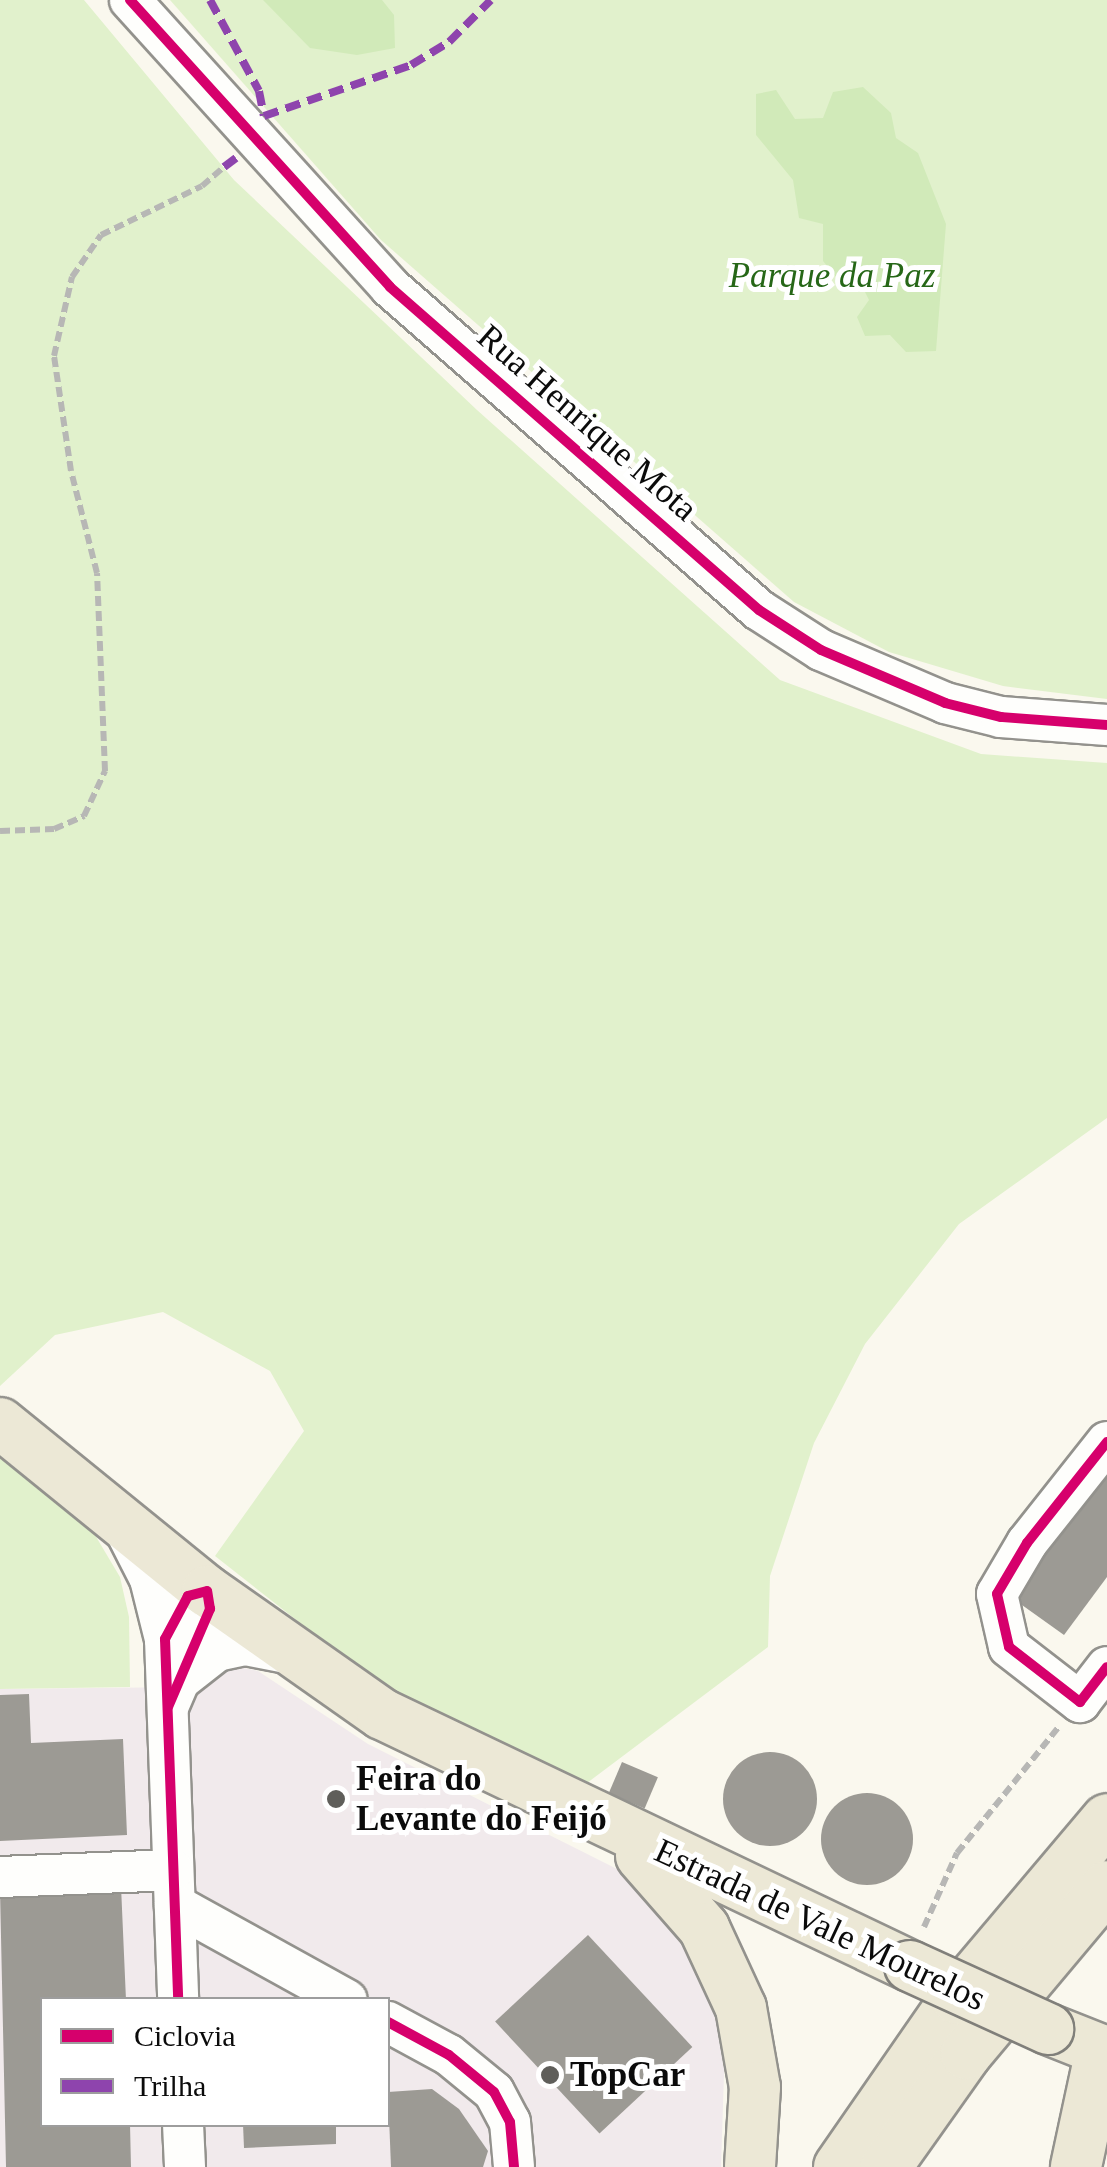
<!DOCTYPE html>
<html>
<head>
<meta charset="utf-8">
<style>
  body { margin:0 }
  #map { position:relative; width:1107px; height:2167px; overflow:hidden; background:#faf8ee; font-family:"Times New Roman",serif }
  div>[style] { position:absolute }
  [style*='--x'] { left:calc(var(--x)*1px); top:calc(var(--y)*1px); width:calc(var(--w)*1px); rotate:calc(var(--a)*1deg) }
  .industrial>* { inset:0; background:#f1eaec }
  .green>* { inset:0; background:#e1f1cc }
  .forest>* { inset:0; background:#d1eab9 }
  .building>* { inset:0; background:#9c9a94; transform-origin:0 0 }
  .round { border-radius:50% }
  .path>* { height:6px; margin-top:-3px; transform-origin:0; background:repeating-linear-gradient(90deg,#b7b7b5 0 10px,transparent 0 15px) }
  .roads { filter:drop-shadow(2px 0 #93928d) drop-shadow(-2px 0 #93928d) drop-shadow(0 2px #93928d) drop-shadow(0 -2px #93928d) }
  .minor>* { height:40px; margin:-20px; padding:0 20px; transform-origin:20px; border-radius:20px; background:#fefefc }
  .major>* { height:50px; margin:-25px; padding:0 25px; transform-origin:25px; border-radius:25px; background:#ece8d6 }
  .bridges { filter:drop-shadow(2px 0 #807f7a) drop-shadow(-2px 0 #807f7a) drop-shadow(0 2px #807f7a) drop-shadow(0 -2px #807f7a) }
  .major-bridge>* { height:50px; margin:-25px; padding:0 25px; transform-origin:25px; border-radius:25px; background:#ece8d6 }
  .quiet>* { height:8px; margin-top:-4px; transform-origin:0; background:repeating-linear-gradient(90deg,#8e44ad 0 15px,transparent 0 23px) }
  .cycleway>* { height:10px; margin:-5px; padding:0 5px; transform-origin:5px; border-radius:5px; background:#d6006c }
  .dots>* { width:28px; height:28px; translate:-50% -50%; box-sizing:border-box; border:5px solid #fff; border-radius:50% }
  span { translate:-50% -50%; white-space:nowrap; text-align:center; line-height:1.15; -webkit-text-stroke:10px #fff; paint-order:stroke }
  .park-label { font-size:35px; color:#266717; font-style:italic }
  .street-label { font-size:35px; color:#0b0b0b }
  .poi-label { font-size:35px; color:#0b0b0b; font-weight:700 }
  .left { translate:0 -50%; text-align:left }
  .legend { position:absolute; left:40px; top:1997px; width:350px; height:130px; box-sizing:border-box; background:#fff; border:2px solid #9d9d9d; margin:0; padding:12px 18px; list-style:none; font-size:30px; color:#0b0b0b }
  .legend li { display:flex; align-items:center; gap:20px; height:50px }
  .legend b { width:50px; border:2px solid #9d9d9d }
</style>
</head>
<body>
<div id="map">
  <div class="industrial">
    <i style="clip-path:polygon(evenodd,234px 1666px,258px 1671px,368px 1744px,619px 1870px,659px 1908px,697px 1957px,725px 2044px,721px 2167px,0 2167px,0 1689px,192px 1687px,234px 1666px,42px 2000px,388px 2000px,388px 2124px,42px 2124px,42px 2000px)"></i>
  </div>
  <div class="green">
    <i style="clip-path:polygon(0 0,84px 0,234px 180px,477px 410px,780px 680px,981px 754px,1107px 763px,1107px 1118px,959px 1224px,865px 1344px,814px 1443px,770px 1576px,768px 1647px,587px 1783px,374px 1681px,215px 1556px,304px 1431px,270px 1371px,163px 1312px,55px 1335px,0 1386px)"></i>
    <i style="clip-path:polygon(170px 0,1107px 0,1107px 699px,1003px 686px,889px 652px,794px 602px,381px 240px)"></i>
    <i style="clip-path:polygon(0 1458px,92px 1530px,120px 1577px,129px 1617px,130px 1687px,0 1689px)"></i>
  </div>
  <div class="forest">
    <i style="clip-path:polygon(263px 0,382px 0,394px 15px,395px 48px,357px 55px,310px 48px)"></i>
    <i style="clip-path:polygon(863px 87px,891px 113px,896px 138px,918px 153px,946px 224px,936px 351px,906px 352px,890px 335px,865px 336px,857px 317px,869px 300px,856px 274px,837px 278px,823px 261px,823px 224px,799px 218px,793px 180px,756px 135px,756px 94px,776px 90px,795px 119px,823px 118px,833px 92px)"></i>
  </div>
  <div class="building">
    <i style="clip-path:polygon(1107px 1461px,1107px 1577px,1064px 1635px,1008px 1595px)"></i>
    <i style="clip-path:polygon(29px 1694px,31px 1743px,123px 1739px,127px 1835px,0 1841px,0 1695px)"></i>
    <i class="round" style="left:723px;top:1752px;width:94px;height:94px"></i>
    <i style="left:622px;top:1762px;width:39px;height:34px;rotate:23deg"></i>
    <i class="round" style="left:821px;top:1793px;width:92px;height:92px"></i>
    <i style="clip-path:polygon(121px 1886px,126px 2000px,42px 2000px,42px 2124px,130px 2124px,131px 2167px,6px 2167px,0 1890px)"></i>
    <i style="left:588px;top:1935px;width:153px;height:127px;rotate:47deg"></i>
    <i style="clip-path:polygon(432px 2089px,459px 2109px,488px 2151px,483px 2167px,391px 2167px,388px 2092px)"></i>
    <i style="clip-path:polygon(243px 2124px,336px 2124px,336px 2144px,244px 2148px)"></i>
  </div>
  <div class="path">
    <i style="--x:0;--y:831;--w:54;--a:-2.1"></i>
    <i style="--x:54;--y:829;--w:33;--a:-23"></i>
    <i style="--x:84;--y:816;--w:50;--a:-65"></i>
    <i style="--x:105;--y:771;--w:198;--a:-92.3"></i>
    <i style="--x:97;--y:573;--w:105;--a:-104.3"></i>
    <i style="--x:71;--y:471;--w:116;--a:-98.4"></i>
    <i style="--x:54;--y:356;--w:81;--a:-77.2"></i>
    <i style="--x:72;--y:277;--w:51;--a:-55.4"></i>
    <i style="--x:101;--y:235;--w:112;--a:-25.9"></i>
    <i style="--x:202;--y:186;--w:29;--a:-41"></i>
    <i style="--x:924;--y:1927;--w:81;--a:-66"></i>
    <i style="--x:957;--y:1853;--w:161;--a:-51.1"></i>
  </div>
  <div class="roads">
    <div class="minor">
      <i style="--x:130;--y:0;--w:387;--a:47.8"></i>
      <i style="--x:390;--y:287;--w:490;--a:41.2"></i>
      <i style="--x:759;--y:610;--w:74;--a:32.8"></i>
      <i style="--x:821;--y:650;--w:135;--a:23.1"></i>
      <i style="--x:945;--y:703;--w:58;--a:14"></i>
      <i style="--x:1001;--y:717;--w:106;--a:4.3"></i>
      <i style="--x:1107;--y:1442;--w:129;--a:128.4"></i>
      <i style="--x:1027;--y:1543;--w:59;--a:120.5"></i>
      <i style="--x:997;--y:1594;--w:54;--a:77.2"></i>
      <i style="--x:1009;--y:1647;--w:90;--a:37.8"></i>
      <i style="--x:1080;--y:1702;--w:44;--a:-52.4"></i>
      <i style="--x:124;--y:1528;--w:57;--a:63"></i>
      <i style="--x:150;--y:1579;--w:62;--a:76"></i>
      <i style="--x:180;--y:1680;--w:47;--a:-38.1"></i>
      <i style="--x:217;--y:1651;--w:30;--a:-12"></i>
      <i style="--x:246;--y:1645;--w:47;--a:11.1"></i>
      <i style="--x:168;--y:1707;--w:107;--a:-66.8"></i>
      <i style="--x:210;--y:1609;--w:18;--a:-99"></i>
      <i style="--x:207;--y:1591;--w:20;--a:165"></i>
      <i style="--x:188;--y:1596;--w:49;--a:118.1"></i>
      <i style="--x:165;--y:1639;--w:361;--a:87.9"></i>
      <i style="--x:0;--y:1877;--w:173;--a:-2.3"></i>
      <i style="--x:175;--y:1905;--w:196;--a:28.9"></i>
      <i style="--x:388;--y:2022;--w:69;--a:28.4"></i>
      <i style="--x:449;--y:2055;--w:58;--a:39.4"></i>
      <i style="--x:494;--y:2092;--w:34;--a:62"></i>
      <i style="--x:510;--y:2122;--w:45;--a:84.9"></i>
      <i style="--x:183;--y:2124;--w:43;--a:87.3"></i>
    </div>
    <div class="major">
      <i style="--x:0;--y:1423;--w:267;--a:39.1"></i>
      <i style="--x:207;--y:1591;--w:214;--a:35.1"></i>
      <i style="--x:382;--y:1714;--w:585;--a:25.51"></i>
      <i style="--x:641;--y:1856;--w:96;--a:48.8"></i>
      <i style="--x:704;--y:1928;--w:88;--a:65.2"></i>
      <i style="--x:741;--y:2008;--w:80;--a:80"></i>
      <i style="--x:755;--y:2087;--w:80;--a:93.6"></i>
      <i style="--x:1048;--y:2029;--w:57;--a:21.6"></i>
      <i style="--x:1101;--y:2050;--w:120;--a:102.1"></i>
      <i style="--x:839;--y:2167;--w:206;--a:-55.3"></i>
      <i style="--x:956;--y:1998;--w:234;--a:-49.8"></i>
      <i style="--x:886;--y:2167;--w:138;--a:-54.7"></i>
      <i style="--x:966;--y:2054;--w:219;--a:-50"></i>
    </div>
  </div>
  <div class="bridges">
    <div class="major-bridge">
      <i style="--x:910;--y:1966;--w:152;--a:24.5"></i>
    </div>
  </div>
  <div class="quiet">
    <i style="--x:210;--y:0;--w:103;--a:61.7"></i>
    <i style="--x:259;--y:91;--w:25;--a:79"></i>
    <i style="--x:264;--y:116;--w:156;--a:-19.1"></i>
    <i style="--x:411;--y:65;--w:44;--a:-31.2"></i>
    <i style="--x:449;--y:42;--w:59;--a:-45"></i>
    <i style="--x:224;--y:167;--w:15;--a:-37"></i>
  </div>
  <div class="cycleway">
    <i style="--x:130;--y:0;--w:387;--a:47.8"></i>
    <i style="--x:390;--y:287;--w:490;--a:41.2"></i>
    <i style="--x:759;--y:610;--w:74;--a:32.8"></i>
    <i style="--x:821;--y:650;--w:135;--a:23.1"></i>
    <i style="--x:945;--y:703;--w:58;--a:14"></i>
    <i style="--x:1001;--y:717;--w:106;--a:4.3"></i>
    <i style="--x:1107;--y:1442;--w:129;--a:128.4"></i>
    <i style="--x:1027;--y:1543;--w:59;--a:120.5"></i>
    <i style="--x:997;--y:1594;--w:54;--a:77.2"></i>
    <i style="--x:1009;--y:1647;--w:90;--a:37.8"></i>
    <i style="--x:1080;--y:1702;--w:44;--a:-52.4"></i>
    <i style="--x:168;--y:1707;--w:107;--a:-66.8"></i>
    <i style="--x:210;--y:1609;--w:18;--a:-99"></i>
    <i style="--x:207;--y:1591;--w:20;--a:165"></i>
    <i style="--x:188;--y:1596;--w:49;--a:118.1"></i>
    <i style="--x:165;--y:1639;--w:361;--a:87.9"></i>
    <i style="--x:388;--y:2022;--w:69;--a:28.4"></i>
    <i style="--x:449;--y:2055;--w:58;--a:39.4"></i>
    <i style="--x:494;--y:2092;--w:34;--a:62"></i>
    <i style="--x:510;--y:2122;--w:45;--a:84.9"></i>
  </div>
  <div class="dots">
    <i style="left:336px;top:1799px;background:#5f5e5a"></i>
    <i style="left:550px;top:2075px;background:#5f5e5a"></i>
  </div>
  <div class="park-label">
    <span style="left:832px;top:276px">Parque da Paz</span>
  </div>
  <div class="street-label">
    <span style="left:587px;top:423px;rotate:41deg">Rua Henrique Mota</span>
    <span style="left:820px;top:1925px;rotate:25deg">Estrada de Vale Mourelos</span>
  </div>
  <div class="poi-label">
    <span class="left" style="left:356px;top:1799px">Feira do<br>Levante do Feijó</span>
    <span class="left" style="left:570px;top:2075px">TopCar</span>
  </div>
  <ul class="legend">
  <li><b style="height:12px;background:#d6006c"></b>Ciclovia</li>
  <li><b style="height:12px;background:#8e44ad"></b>Trilha</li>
  </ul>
</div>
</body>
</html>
